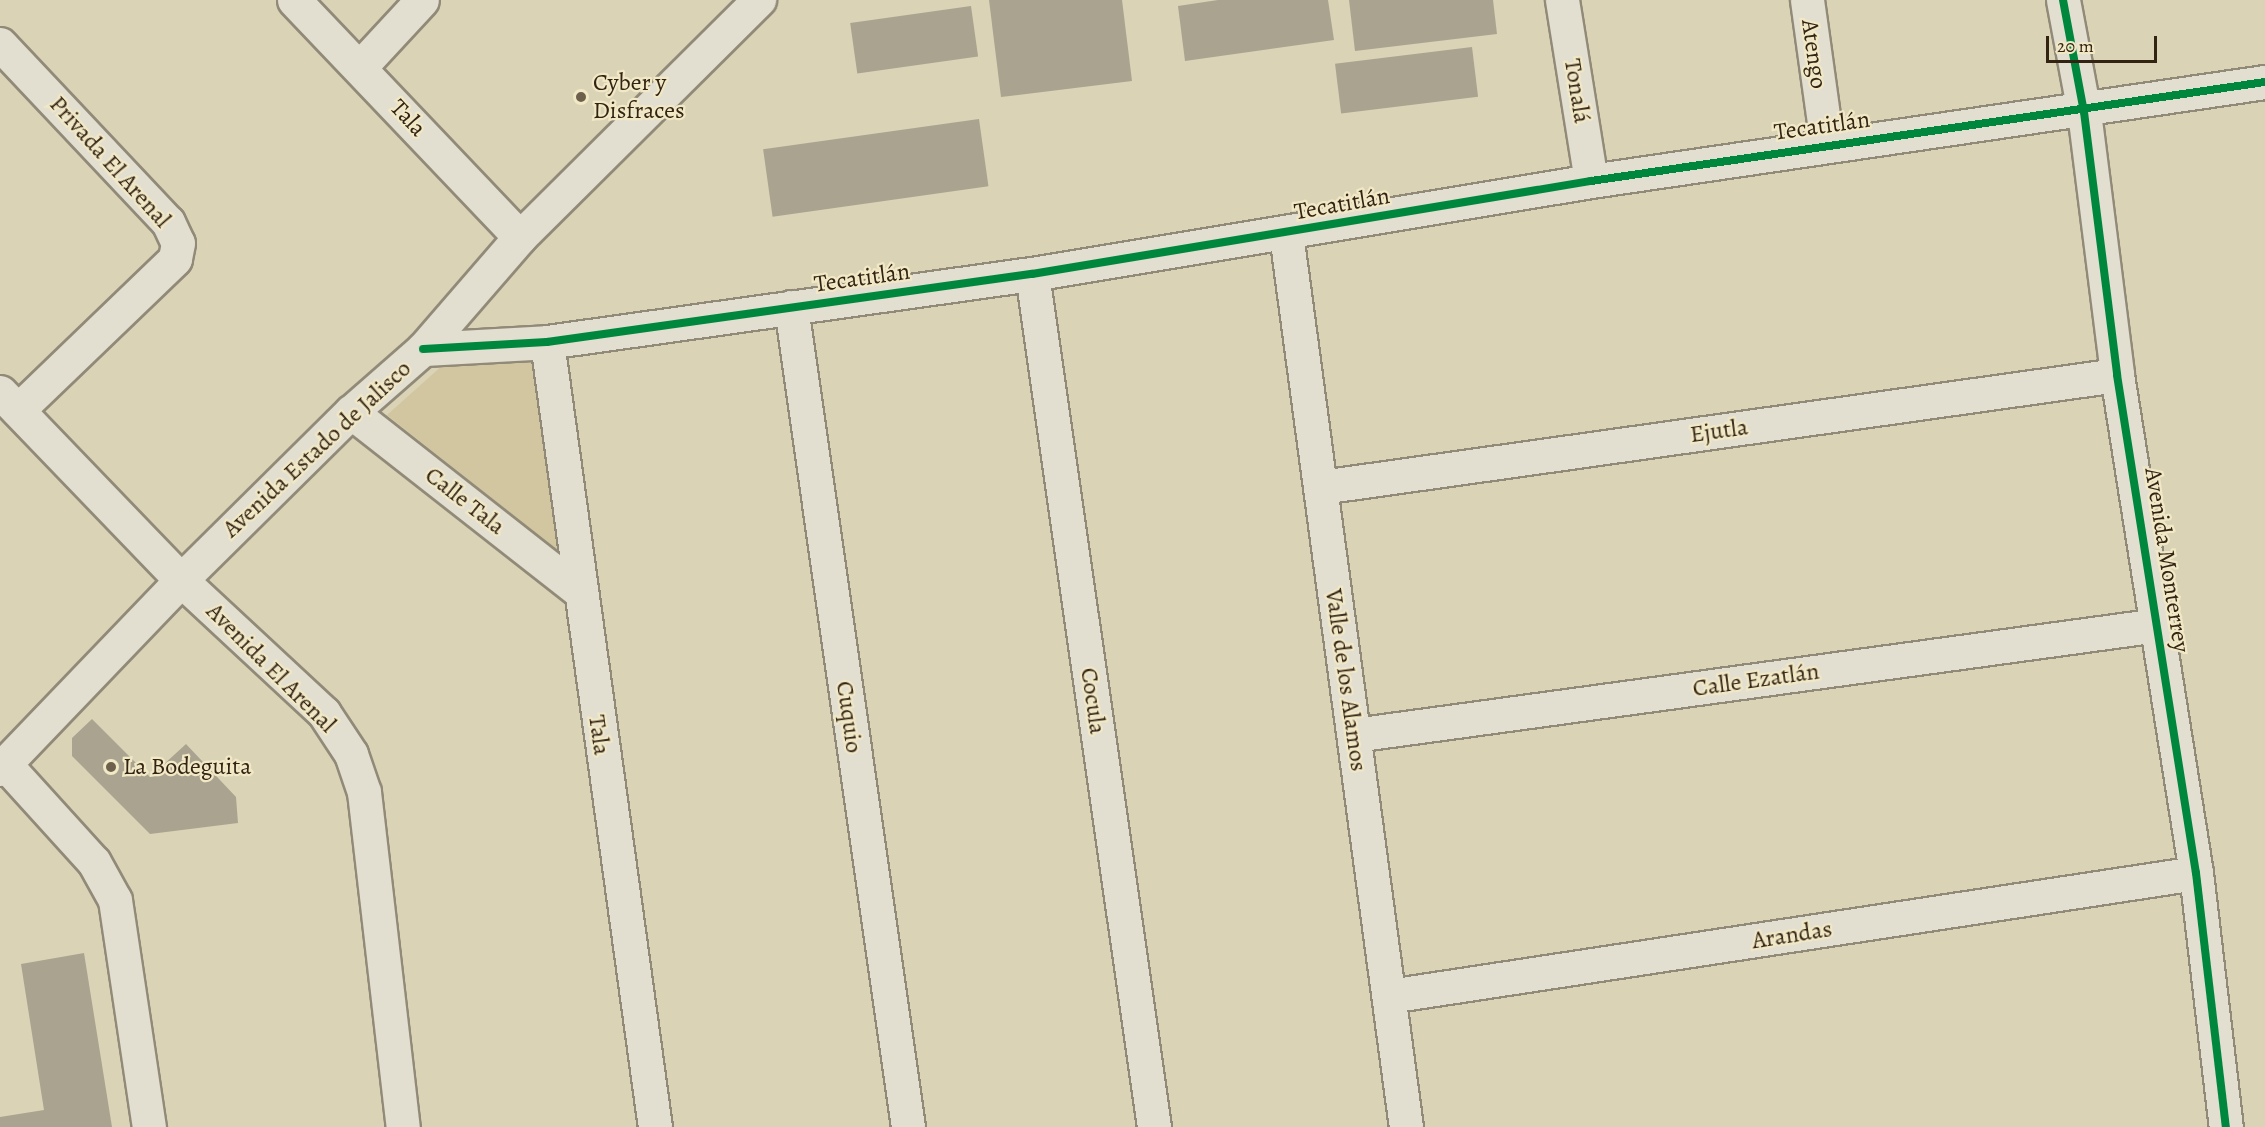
<!DOCTYPE html>
<html>
<head>
<meta charset="utf-8">
<style>
  body { margin:0 }
  #map { position:relative; width:2265px; height:1127px; overflow:hidden; background:#dbd3b6; font-family:Alegreya,serif }
  div>[style] { position:absolute }
  [style*='--x'] { left:calc(var(--x)*1px); top:calc(var(--y)*1px); width:calc(var(--w)*1px); rotate:calc(var(--a)*1deg) }
  .green>* { inset:0; background:#d2c6a0 }
  .building>* { inset:0; background:#aaa390; transform-origin:0 0 }
  .roads { filter:drop-shadow(2px 0 #918a78) drop-shadow(-2px 0 #918a78) drop-shadow(0 2px #918a78) drop-shadow(0 -2px #918a78) }
  .minor>* { height:33px; margin:-16.5px; padding:0 16.5px; transform-origin:16.5px; border-radius:16.5px; background:#e2ded0 }
  .tertiary>* { height:33px; margin:-16.5px; padding:0 16.5px; transform-origin:16.5px; border-radius:16.5px; background:#e2ded0 }
  .cycleway>* { height:8px; margin:-4px; padding:0 4px; transform-origin:4px; border-radius:4px; background:#00873e }
  .dots>* { width:16px; height:16px; translate:-50% -50%; box-sizing:border-box; border:3px solid #f1e8c6; border-radius:50% }
  span { translate:-50% -50%; white-space:nowrap; text-align:center; line-height:1.15; -webkit-text-stroke:4.5px #f1e8c6; paint-order:stroke }
  .street-label { font-size:24px; color:#332313 }
  .poi-label { font-size:24px; color:#332313 }
  .left { translate:0 -50%; text-align:left }
  .scale { position:absolute; left:2046px; top:36px; width:111px; height:27px; box-sizing:border-box; border:3px solid #332313; border-top:0; padding-left:8px; font-size:18px; line-height:21px; white-space:nowrap; color:#332313; -webkit-text-stroke:4px #f1e8c6; paint-order:stroke }
</style>
</head>
<body>
<div id="map">
  <div class="green">
    <i style="clip-path:polygon(532px 359px,558px 551px,387px 415px,444px 364px)"></i>
  </div>
  <div class="building">
    <i style="clip-path:polygon(989px 0,1122px 0,1132px 81px,1001px 97px)"></i>
    <i style="clip-path:polygon(1218px 0,1328px 0,1334px 40px,1185px 61px,1178px 6px)"></i>
    <i style="clip-path:polygon(1349px 0,1493px 0,1497px 34px,1355px 51px)"></i>
    <i style="left:971px;top:6px;width:51px;height:122px;rotate:82deg"></i>
    <i style="left:1472px;top:47px;width:50px;height:138px;rotate:83deg"></i>
    <i style="left:979px;top:119px;width:68px;height:218px;rotate:82deg"></i>
    <i style="clip-path:polygon(92px 719px,150px 777px,186px 744px,236px 797px,238px 823px,150px 834px,72px 756px,72px 738px)"></i>
    <i style="clip-path:polygon(84px 953px,112px 1127px,0 1127px,0 1117px,44px 1110px,21px 964px)"></i>
  </div>
  <div class="roads">
    <div class="minor">
      <i style="--x:294;--y:0;--w:327;--a:46.4"></i>
      <i style="--x:1562;--y:0;--w:183;--a:80.9"></i>
      <i style="--x:1807;--y:0;--w:146;--a:82.1"></i>
      <i style="--x:2063;--y:0;--w:114;--a:79.4"></i>
      <i style="--x:2084;--y:112;--w:265;--a:82.8"></i>
      <i style="--x:2117;--y:375;--w:504;--a:80.99"></i>
      <i style="--x:2196;--y:873;--w:256;--a:83.3"></i>
      <i style="--x:0;--y:44;--w:245;--a:46.7"></i>
      <i style="--x:168;--y:222;--w:23;--a:65"></i>
      <i style="--x:178;--y:243;--w:16;--a:101"></i>
      <i style="--x:175;--y:259;--w:218;--a:136.1"></i>
      <i style="--x:360;--y:67;--w:91;--a:-47.2"></i>
      <i style="--x:1286;--y:234;--w:901;--a:82.35"></i>
      <i style="--x:1032;--y:274;--w:862;--a:81.86"></i>
      <i style="--x:791;--y:307;--w:828;--a:81.88"></i>
      <i style="--x:547;--y:342;--w:792;--a:82.17"></i>
      <i style="--x:423;--y:349;--w:124;--a:-3.2"></i>
      <i style="--x:547;--y:342;--w:490;--a:-8"></i>
      <i style="--x:1032;--y:274;--w:567;--a:-9.45"></i>
      <i style="--x:1591;--y:181;--w:681;--a:-8.36"></i>
      <i style="--x:0;--y:392;--w:261;--a:46.1"></i>
      <i style="--x:181;--y:580;--w:195;--a:42.9"></i>
      <i style="--x:324;--y:713;--w:49;--a:56.6"></i>
      <i style="--x:351;--y:754;--w:40;--a:71.1"></i>
      <i style="--x:364;--y:792;--w:337;--a:83.4"></i>
      <i style="--x:351;--y:412;--w:288;--a:38.1"></i>
      <i style="--x:1321;--y:487;--w:804;--a:-8.01"></i>
      <i style="--x:1354;--y:735;--w:811;--a:-7.79"></i>
      <i style="--x:5;--y:764;--w:132;--a:47.8"></i>
      <i style="--x:94;--y:862;--w:43;--a:61.1"></i>
      <i style="--x:115;--y:900;--w:230;--a:81.5"></i>
      <i style="--x:1389;--y:996;--w:816;--a:-8.67"></i>
    </div>
    <div class="tertiary">
      <i style="--x:0;--y:769;--w:262;--a:-46.2"></i>
      <i style="--x:181;--y:580;--w:239;--a:-44.7"></i>
      <i style="--x:351;--y:412;--w:96;--a:-41.2"></i>
      <i style="--x:423;--y:349;--w:148;--a:-49.1"></i>
      <i style="--x:520;--y:237;--w:337;--a:-44.8"></i>
    </div>
  </div>
  <div class="cycleway">
    <i style="--x:2063;--y:0;--w:114;--a:79.4"></i>
    <i style="--x:2084;--y:112;--w:265;--a:82.8"></i>
    <i style="--x:2117;--y:375;--w:504;--a:80.99"></i>
    <i style="--x:2196;--y:873;--w:256;--a:83.3"></i>
    <i style="--x:423;--y:349;--w:124;--a:-3.2"></i>
    <i style="--x:547;--y:342;--w:490;--a:-8"></i>
    <i style="--x:1032;--y:274;--w:567;--a:-9.45"></i>
    <i style="--x:1591;--y:181;--w:681;--a:-8.36"></i>
  </div>
  <div class="dots">
    <i style="left:581px;top:97px;background:#6e614c"></i>
    <i style="left:111px;top:767px;background:#6e614c"></i>
  </div>
  <div class="street-label">
    <span style="left:1814px;top:54px;rotate:82deg">Atengo</span>
    <span style="left:1577px;top:91px;rotate:81deg">Tonalá</span>
    <span style="left:408px;top:118px;rotate:47deg">Tala</span>
    <span style="left:1822px;top:126px;rotate:-8deg">Tecatitlán</span>
    <span style="left:110px;top:162px;rotate:48deg">Privada El Arenal</span>
    <span style="left:1342px;top:204px;rotate:-10deg">Tecatitlán</span>
    <span style="left:862px;top:278px;rotate:-8deg">Tecatitlán</span>
    <span style="left:1719px;top:431px;rotate:-8deg">Ejutla</span>
    <span style="left:317px;top:449px;rotate:-43deg">Avenida Estado de Jalisco</span>
    <span style="left:465px;top:501px;rotate:38deg">Calle Tala</span>
    <span style="left:2167px;top:560px;rotate:81deg">Avenida Monterrey</span>
    <span style="left:271px;top:668px;rotate:45deg">Avenida El Arenal</span>
    <span style="left:1346px;top:680px;rotate:82deg">Valle de los Alamos</span>
    <span style="left:1756px;top:680px;rotate:-8deg">Calle Ezatlán</span>
    <span style="left:1093px;top:701px;rotate:82deg">Cocula</span>
    <span style="left:849px;top:717px;rotate:82deg">Cuquio</span>
    <span style="left:599px;top:735px;rotate:82deg">Tala</span>
    <span style="left:1792px;top:935px;rotate:-9deg">Arandas</span>
  </div>
  <div class="poi-label">
    <span class="left" style="left:593px;top:97px">Cyber y<br>Disfraces</span>
    <span class="left" style="left:123px;top:767px">La Bodeguita</span>
  </div>
  <div class="scale">20 m</div>
</div>
</body>
</html>
